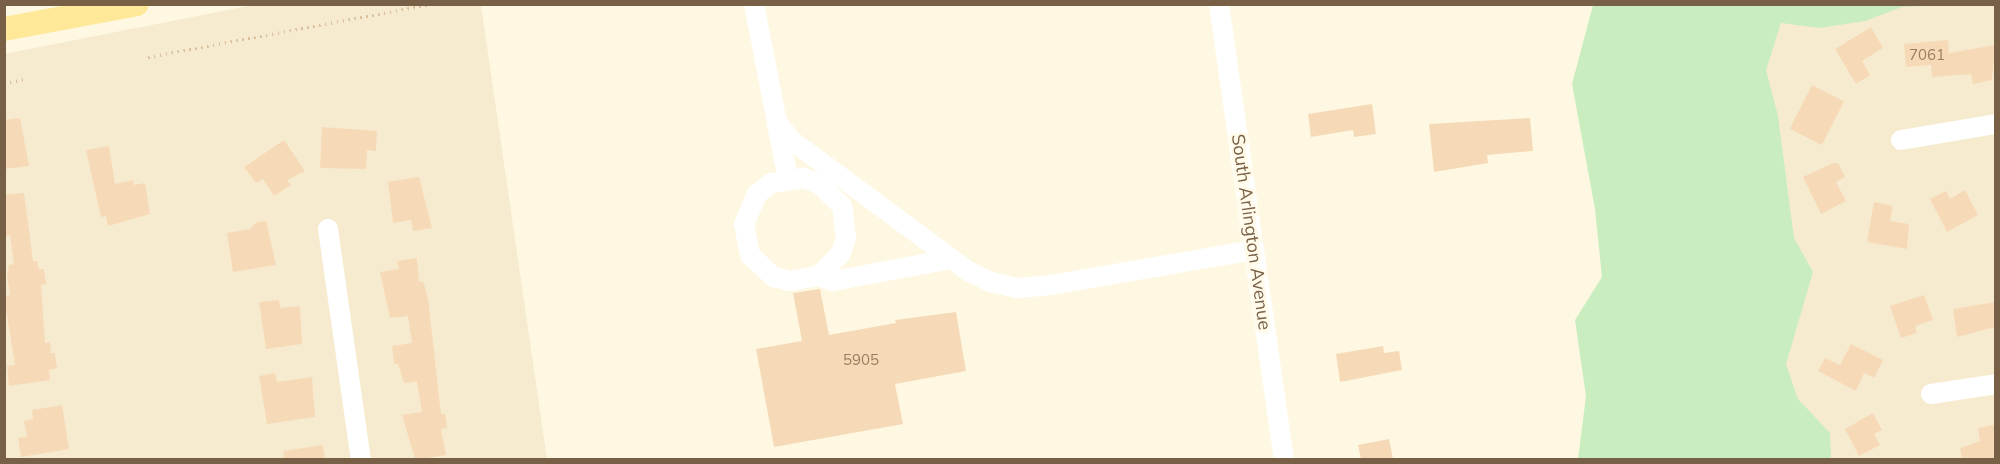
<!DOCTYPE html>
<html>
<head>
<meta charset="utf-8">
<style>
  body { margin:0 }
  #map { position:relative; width:2000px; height:464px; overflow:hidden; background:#fef8e2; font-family:Mulish,sans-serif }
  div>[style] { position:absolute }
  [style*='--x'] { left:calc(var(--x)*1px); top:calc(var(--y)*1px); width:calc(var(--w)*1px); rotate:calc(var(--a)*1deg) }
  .residential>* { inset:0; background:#f7ebcf }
  .green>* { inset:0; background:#caedbf }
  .building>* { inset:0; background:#f6dab7; transform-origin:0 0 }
  .path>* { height:3px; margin-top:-1.5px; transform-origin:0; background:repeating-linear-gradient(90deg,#dbbe9a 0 1.5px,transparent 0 6px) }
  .minor>* { height:20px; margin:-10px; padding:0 10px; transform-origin:10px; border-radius:10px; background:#fff }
  .major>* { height:24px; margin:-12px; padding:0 12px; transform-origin:12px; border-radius:12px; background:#ffe998 }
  span { translate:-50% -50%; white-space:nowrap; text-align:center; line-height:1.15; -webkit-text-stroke:6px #fffaea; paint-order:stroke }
  .number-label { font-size:15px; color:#987e62 }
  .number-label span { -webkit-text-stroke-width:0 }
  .street-label { font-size:18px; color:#786046 }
  .frame { position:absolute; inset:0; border:6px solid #786046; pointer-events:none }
</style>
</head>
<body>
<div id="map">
  <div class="residential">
    <i style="clip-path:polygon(253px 5px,481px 5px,547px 459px,5px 459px,4px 54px)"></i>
    <i style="clip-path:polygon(1802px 5px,1995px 5px,1995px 459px,1783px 459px,1727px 18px)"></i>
  </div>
  <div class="green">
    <i style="clip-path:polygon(1593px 5px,1948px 5px,1902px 7px,1865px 21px,1820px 28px,1781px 23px,1766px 70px,1778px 116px,1794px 238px,1813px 272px,1786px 364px,1798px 399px,1830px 433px,1831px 459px,1578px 459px,1586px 396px,1575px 320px,1602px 277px,1595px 209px,1572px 84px)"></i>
  </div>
  <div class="building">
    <i style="clip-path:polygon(1871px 27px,1883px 48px,1862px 61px,1870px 75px,1856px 84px,1835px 49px)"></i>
    <i style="clip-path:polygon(1948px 40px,1949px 53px,1995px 45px,1992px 80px,1973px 84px,1971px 74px,1932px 77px,1931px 65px,1906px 67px,1904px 44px)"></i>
    <i style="left:1812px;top:85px;width:36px;height:49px;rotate:27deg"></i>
    <i style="clip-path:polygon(1372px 104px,1376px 134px,1354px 137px,1353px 130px,1311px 137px,1308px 114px)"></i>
    <i style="clip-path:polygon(20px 118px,29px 166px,4px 169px,4px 120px)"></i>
    <i style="clip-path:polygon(1530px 118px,1533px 151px,1487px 155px,1488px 163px,1434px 172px,1429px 124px)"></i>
    <i style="clip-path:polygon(322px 127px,377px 131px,376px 151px,367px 150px,366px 169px,320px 168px)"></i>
    <i style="clip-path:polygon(284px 140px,305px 171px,287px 180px,291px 185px,274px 196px,263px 179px,256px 183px,244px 167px)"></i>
    <i style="clip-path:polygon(109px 146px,115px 184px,133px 180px,134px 185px,145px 183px,150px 214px,108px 226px,106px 216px,101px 217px,86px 150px)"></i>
    <i style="clip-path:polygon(1833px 163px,1838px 163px,1845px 177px,1836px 182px,1846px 201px,1821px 214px,1803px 177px)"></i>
    <i style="clip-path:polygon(419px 177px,432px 228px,413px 231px,411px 220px,393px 223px,388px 182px)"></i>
    <i style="clip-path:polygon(1965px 190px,1978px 215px,1947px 232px,1930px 199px,1946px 191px,1950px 199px)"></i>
    <i style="clip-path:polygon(24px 193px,33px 261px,37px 261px,39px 269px,44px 269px,46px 284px,41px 285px,45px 343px,50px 342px,51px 353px,55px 353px,57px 368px,49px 370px,50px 380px,9px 386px,7px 366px,15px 365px,4px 296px,10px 295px,7px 276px,9px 265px,14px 264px,10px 235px,4px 236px,4px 195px)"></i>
    <i style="clip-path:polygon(1874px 202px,1893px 206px,1890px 221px,1909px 224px,1907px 249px,1867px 242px)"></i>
    <i style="clip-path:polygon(266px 221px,276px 265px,233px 272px,227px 233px,250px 229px,257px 222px)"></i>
    <i style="clip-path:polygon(417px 258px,419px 282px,423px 281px,428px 298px,441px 414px,445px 414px,447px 428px,441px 429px,446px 455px,421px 459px,415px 459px,402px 415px,422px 412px,417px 381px,404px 383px,398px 364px,394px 364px,392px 346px,412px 343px,408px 316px,390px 318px,380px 272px,399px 269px,397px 261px)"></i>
    <i style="clip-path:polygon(820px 289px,829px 335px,896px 323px,895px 320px,956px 312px,966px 371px,895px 384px,903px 424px,774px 447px,756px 349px,802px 341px,793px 293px)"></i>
    <i style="clip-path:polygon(1924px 295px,1933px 320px,1915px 326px,1917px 333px,1901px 338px,1890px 306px)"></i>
    <i style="clip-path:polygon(279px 300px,280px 308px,300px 306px,302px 344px,266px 349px,259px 302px)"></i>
    <i style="clip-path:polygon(1995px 302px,1995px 327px,1957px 337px,1953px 309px)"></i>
    <i style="clip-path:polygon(1851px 344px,1883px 360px,1874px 378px,1864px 373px,1856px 391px,1818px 371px,1825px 358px,1840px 365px)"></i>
    <i style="clip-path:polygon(1383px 346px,1384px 353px,1399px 351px,1402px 370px,1340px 382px,1336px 354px)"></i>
    <i style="clip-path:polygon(275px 373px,277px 382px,312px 377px,315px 417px,267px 424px,259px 376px)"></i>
    <i style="clip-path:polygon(62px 405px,69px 449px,21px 457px,18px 438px,27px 437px,24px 421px,33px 419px,32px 410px)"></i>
    <i style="clip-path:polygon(1873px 413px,1882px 430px,1874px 434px,1880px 445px,1859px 456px,1845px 429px)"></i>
    <i style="clip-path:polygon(1995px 425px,1995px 459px,1962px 459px,1960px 448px,1980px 441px,1978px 428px)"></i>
    <i style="clip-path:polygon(1389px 439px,1393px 459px,1361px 459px,1358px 445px)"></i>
    <i style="clip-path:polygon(323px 445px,325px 459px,284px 459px,283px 451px)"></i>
  </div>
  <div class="path">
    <i style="--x:148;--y:57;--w:288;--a:-10.6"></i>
    <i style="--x:4;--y:83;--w:20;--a:-11"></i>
  </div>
  <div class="minor">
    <i style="--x:754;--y:4;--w:120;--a:79"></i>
    <i style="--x:777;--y:122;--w:23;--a:52"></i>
    <i style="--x:791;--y:140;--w:220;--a:36.5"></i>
    <i style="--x:968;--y:271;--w:25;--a:26"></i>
    <i style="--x:991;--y:282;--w:28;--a:13"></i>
    <i style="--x:1018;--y:288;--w:33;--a:-5"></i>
    <i style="--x:1051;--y:285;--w:205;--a:-9.8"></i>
    <i style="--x:1219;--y:4;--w:461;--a:81.9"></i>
    <i style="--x:777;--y:125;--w:54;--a:78.3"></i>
    <i style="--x:1901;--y:140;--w:96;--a:-9.6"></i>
    <i style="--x:328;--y:229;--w:233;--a:81.9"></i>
    <i style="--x:819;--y:276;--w:32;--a:-46"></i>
    <i style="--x:841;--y:253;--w:16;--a:-72"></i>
    <i style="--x:846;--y:238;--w:32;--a:-97"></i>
    <i style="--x:842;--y:206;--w:32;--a:-136"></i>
    <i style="--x:819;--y:184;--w:16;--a:-158"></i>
    <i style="--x:804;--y:178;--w:33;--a:171"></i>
    <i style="--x:771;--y:183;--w:18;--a:142"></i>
    <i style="--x:757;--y:194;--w:33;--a:113"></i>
    <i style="--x:744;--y:224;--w:32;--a:79"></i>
    <i style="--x:750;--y:255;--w:33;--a:43"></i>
    <i style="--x:774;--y:277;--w:16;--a:14"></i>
    <i style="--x:790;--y:281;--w:29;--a:-10"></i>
    <i style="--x:819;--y:276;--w:15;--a:20"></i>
    <i style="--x:833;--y:281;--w:120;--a:-10.6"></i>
    <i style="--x:1931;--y:394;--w:66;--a:-8.7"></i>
  </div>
  <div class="major">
    <i style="--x:4;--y:29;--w:135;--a:-10.6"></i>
  </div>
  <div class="number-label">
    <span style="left:1927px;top:55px">7061</span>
    <span style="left:861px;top:360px">5905</span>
  </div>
  <div class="street-label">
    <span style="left:1251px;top:232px;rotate:82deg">South Arlington Avenue</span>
  </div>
  <div class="frame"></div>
</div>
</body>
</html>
